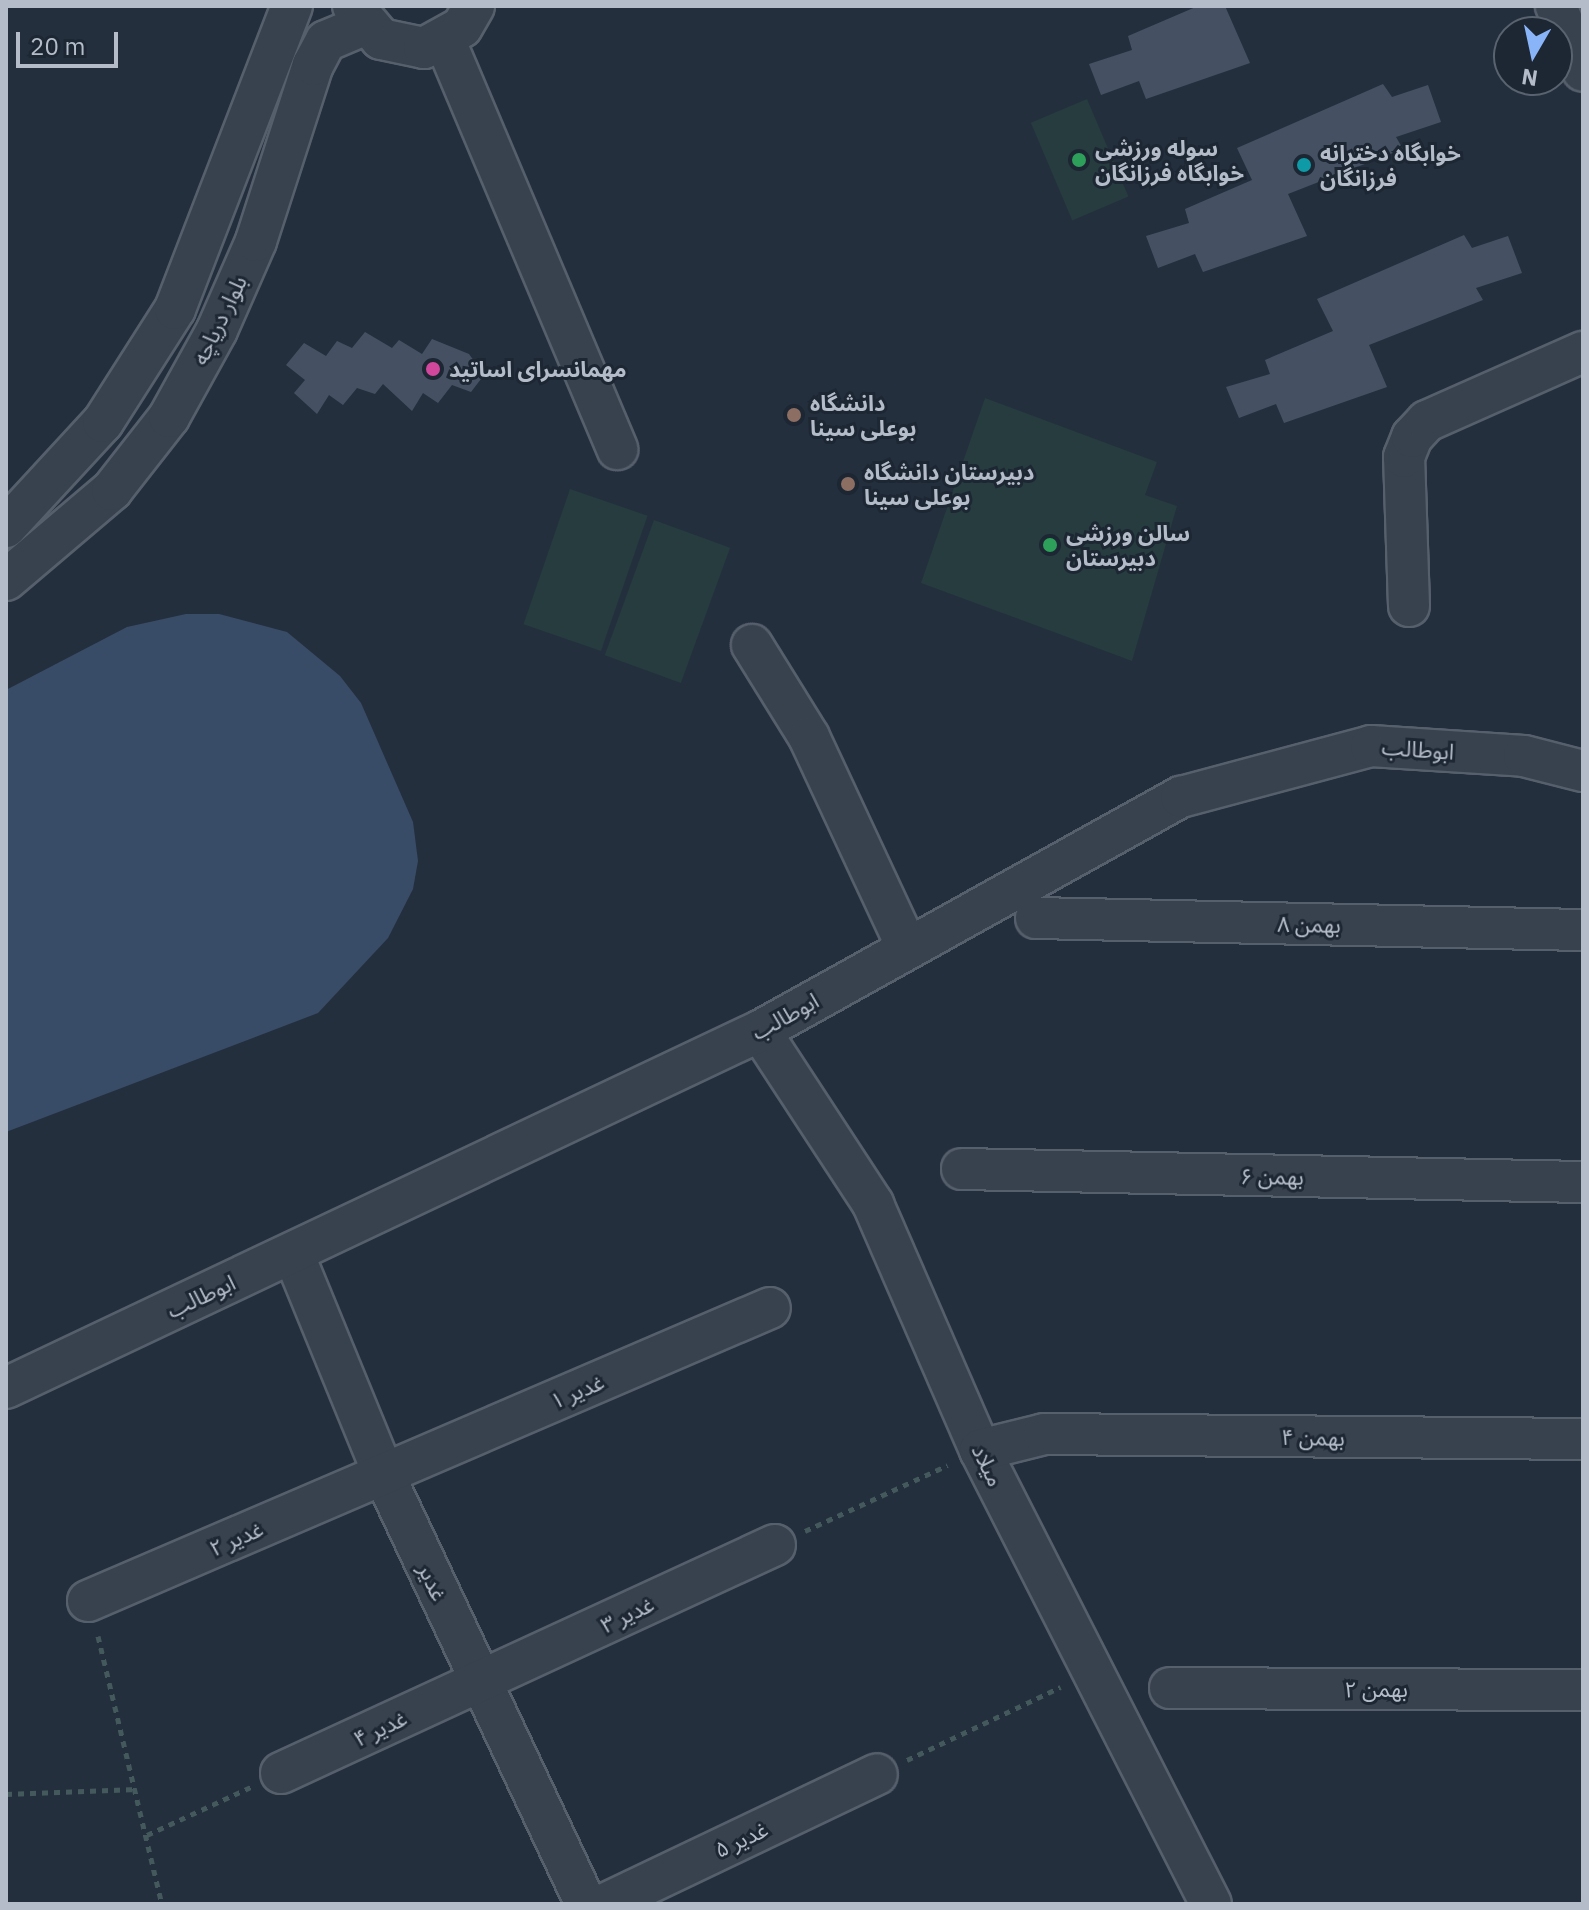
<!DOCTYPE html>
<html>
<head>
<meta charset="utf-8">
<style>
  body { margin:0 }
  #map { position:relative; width:1589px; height:1910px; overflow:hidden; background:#242f3e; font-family:"IBM Plex Sans","Noto Sans Arabic",sans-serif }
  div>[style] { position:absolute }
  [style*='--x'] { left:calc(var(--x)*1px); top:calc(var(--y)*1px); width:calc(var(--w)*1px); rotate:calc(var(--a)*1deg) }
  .green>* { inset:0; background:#263c3f; transform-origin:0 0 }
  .water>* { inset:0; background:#394c67 }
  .building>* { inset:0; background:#455162 }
  .path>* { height:5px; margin-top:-2.5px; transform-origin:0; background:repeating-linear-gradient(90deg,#44595c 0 6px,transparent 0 12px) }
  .roads { filter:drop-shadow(2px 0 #565f6c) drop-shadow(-2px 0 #565f6c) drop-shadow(0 2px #565f6c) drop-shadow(0 -2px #565f6c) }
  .minor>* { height:40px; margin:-20px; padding:0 20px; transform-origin:20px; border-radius:20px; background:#38414e }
  .dots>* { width:22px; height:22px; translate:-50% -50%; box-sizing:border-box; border:4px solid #1d2633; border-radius:50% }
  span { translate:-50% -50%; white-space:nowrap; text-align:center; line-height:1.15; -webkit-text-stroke:6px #1d2633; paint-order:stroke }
  .poi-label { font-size:22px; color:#b4bcc9; font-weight:700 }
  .left { translate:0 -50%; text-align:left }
  .street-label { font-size:22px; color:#b4bcc9 }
  .frame { position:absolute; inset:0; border:8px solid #b4bcc9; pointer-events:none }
  .north { position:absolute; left:1493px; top:16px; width:80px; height:80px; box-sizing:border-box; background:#1d2633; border:2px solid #59626f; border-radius:50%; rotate:189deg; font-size:22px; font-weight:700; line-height:32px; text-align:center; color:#b4bcc9 }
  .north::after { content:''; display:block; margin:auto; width:28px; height:36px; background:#8ab4f8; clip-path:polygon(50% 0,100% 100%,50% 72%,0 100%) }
  .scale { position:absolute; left:16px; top:32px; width:102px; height:36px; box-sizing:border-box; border:4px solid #b4bcc9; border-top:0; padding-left:10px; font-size:24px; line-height:28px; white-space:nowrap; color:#b4bcc9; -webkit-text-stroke:6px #1d2633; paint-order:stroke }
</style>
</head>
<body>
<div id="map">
  <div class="green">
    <i style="left:1087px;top:99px;width:106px;height:61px;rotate:67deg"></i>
    <i style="clip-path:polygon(985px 398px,1157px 462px,1145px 495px,1177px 506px,1132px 661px,921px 583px)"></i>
    <i style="left:570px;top:489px;width:82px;height:143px;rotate:19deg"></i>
    <i style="left:654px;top:520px;width:81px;height:144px;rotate:20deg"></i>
  </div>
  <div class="water">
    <i style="clip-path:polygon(186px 614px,219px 614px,287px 632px,340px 676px,361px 703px,413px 822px,418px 861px,413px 889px,388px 938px,318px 1013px,6px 1132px,6px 690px,127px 627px)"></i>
  </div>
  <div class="building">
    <i style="clip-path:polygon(1198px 6px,1225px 6px,1250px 63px,1146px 99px,1139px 81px,1101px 95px,1089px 64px,1132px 50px,1128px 36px)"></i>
    <i style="clip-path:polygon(1383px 84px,1392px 97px,1428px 85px,1441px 122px,1396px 137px,1403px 149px,1288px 194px,1307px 236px,1203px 272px,1195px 254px,1158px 268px,1146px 236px,1189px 223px,1185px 209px,1252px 180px,1237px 148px)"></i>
    <i style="clip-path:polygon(1464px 235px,1472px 248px,1508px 236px,1522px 273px,1476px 288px,1483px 300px,1369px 345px,1387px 387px,1284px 423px,1276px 404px,1239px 418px,1226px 387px,1270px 374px,1265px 360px,1333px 331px,1317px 299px)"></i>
    <i style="clip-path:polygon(365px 332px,392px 348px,399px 340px,422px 354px,432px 339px,469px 354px,484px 375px,471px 392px,452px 385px,438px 403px,423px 393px,412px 411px,383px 384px,375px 394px,357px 388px,343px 405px,329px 395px,317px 414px,294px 393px,305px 380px,286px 365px,304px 343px,326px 356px,337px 341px,352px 348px)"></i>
  </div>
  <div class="path">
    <i style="--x:805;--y:1531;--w:157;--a:-24.8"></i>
    <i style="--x:98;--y:1636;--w:276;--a:76.6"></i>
    <i style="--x:907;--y:1760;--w:170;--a:-25.4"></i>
    <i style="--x:6;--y:1794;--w:131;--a:-2.2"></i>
    <i style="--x:147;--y:1835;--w:115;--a:-24.8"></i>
  </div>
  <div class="roads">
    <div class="minor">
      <i style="--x:353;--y:6;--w:43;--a:49.7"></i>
      <i style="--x:381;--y:39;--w:44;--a:11.8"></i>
      <i style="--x:424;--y:48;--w:43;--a:-28.9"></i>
      <i style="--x:462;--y:27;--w:24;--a:-60"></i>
      <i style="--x:1556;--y:6;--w:70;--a:67.4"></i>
      <i style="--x:445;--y:41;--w:443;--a:67.1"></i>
      <i style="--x:6;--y:527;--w:143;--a:-47.3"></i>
      <i style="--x:103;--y:422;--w:134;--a:-57.5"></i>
      <i style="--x:175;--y:309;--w:325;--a:-68.9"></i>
      <i style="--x:6;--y:580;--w:139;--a:-40.3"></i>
      <i style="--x:112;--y:490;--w:93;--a:-52"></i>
      <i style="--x:169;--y:417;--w:99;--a:-61.1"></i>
      <i style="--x:217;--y:330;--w:97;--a:-66.3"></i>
      <i style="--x:256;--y:241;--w:185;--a:-72.1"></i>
      <i style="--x:313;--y:65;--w:27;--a:-62"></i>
      <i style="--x:326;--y:41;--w:41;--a:-22.8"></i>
      <i style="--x:1409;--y:606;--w:149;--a:-91.9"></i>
      <i style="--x:1404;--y:457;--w:22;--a:-68"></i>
      <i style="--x:1412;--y:437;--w:22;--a:-47"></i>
      <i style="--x:1427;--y:421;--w:171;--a:-23.9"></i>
      <i style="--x:752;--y:645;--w:108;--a:58.2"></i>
      <i style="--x:809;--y:737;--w:232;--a:65"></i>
      <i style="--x:1036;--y:918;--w:547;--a:1.26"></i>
      <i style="--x:760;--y:1031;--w:207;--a:56.8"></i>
      <i style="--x:873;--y:1204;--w:268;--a:66.5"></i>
      <i style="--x:980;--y:1450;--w:509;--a:63.03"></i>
      <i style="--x:962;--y:1169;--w:621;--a:1.2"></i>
      <i style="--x:293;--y:1253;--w:240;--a:67.7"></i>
      <i style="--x:384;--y:1475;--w:474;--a:64.8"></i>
      <i style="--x:6;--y:1388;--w:834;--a:-25.34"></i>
      <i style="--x:760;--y:1031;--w:482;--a:-29.1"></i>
      <i style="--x:1181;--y:797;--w:197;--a:-15"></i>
      <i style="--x:1371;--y:746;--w:153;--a:3.7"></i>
      <i style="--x:1524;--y:756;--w:61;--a:14.3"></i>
      <i style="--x:980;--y:1450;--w:66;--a:-14"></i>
      <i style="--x:1044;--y:1434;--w:539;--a:0.53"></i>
      <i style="--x:88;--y:1601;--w:742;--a:-23.25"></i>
      <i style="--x:1170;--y:1688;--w:413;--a:0.3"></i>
      <i style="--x:281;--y:1773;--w:544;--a:-24.78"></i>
      <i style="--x:605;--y:1904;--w:301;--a:-25.5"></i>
    </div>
  </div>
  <div class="dots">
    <i style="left:1079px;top:160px;background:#2e9e5b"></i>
    <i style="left:1304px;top:165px;background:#0f9aa8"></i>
    <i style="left:433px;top:369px;background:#d1479c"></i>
    <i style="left:794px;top:415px;background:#8d6e63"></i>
    <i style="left:848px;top:484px;background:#8d6e63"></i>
    <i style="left:1050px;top:545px;background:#2e9e5b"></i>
  </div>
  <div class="poi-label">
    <span class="left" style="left:1095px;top:160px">سوله ورزشی<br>خوابگاه فرزانگان</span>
    <span class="left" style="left:1320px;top:165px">خوابگاه دخترانه<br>فرزانگان</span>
    <span class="left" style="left:449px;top:369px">مهمانسرای اساتید</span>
    <span class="left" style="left:810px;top:415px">دانشگاه<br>بوعلی سینا</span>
    <span class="left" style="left:864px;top:484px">دبیرستان دانشگاه<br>بوعلی سینا</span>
    <span class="left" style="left:1066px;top:545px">سالن ورزشی<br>دبیرستان</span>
  </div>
  <div class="street-label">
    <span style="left:219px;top:320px;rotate:-64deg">بلوار دریاچه</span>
    <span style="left:1418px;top:749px;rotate:4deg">ابوطالب</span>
    <span style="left:1309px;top:924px;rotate:1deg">بهمن ۸</span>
    <span style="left:785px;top:1016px;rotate:-29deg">ابوطالب</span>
    <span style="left:1272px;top:1176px;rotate:1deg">بهمن ۶</span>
    <span style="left:201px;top:1296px;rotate:-25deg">ابوطالب</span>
    <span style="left:577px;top:1391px;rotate:-23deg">غدیر ۱</span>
    <span style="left:1313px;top:1437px;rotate:1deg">بهمن ۴</span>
    <span style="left:988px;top:1465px;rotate:64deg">میلاد</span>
    <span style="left:236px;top:1538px;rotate:-23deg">غدیر ۲</span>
    <span style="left:433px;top:1582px;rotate:65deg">غدیر</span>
    <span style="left:627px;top:1614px;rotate:-25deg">غدیر ۳</span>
    <span style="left:1376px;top:1689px">بهمن ۲</span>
    <span style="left:380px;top:1728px;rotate:-25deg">غدیر ۴</span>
    <span style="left:741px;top:1839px;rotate:-25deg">غدیر ۵</span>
  </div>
  <div class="frame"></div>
  <div class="north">N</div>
  <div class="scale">20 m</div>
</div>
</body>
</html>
